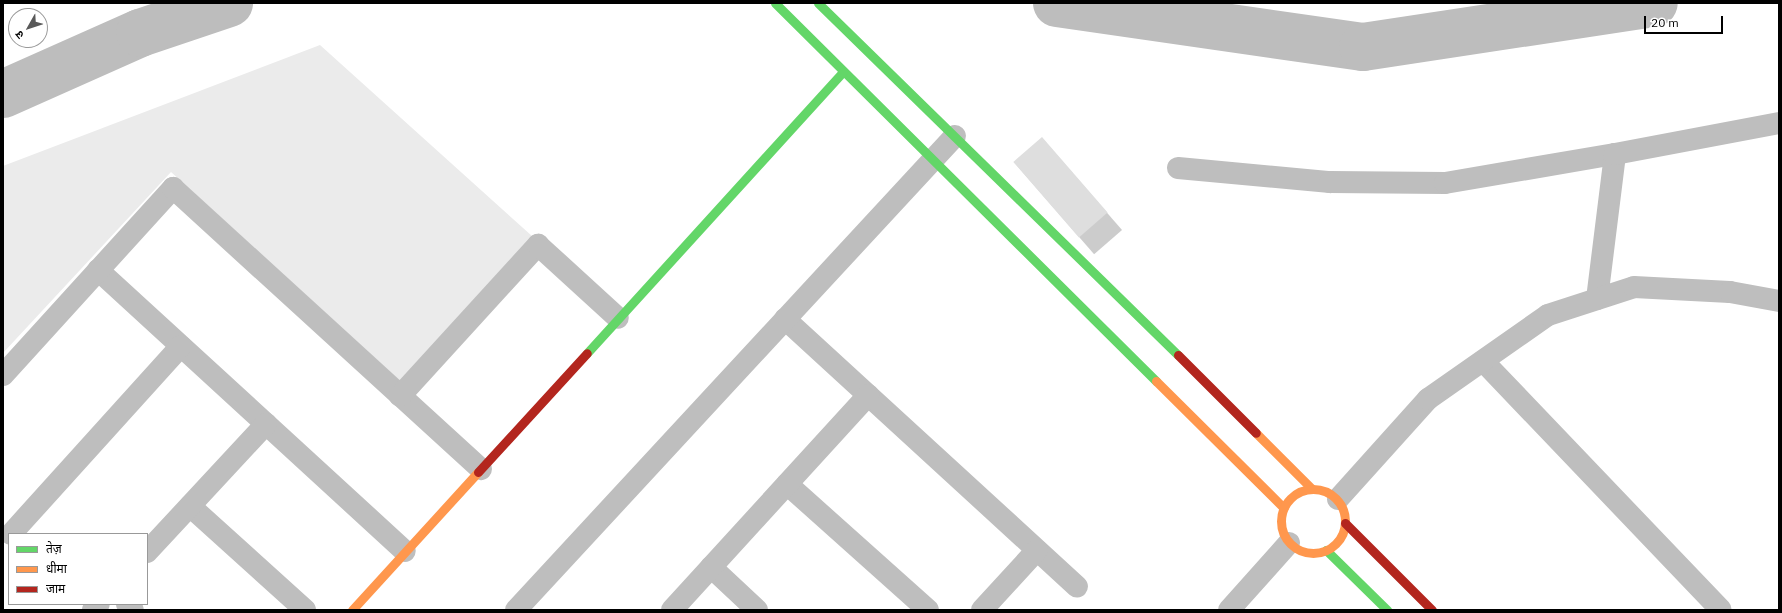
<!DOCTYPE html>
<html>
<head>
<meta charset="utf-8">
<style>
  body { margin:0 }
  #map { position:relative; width:1782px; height:613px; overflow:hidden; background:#fff; font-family:"IBM Plex Sans","Noto Sans Devanagari",sans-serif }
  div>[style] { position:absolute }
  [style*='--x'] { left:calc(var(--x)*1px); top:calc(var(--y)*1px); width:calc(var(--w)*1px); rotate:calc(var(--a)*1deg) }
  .green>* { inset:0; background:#ebebeb }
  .shadow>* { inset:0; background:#0003; transform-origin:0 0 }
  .river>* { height:48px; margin:-24px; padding:0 24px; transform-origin:24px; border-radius:24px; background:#bdbdbd }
  .building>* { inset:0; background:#dedede; transform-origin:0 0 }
  .street>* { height:22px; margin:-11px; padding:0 11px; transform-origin:11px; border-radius:11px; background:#bebebe }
  .fast>* { height:9px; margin:-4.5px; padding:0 4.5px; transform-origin:4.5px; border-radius:4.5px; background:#63d668 }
  .slow>* { height:9px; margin:-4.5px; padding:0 4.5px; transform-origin:4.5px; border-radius:4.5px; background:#ff974d }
  .slow>.ring { margin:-4.5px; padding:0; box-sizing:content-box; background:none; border:9px solid #ff974d; border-radius:50% }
  .jam>* { height:9px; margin:-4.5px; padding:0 4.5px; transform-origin:4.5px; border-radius:4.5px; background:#b3261e }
  span { translate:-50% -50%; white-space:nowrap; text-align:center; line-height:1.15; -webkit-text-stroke:3px #fff; paint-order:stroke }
  .frame { position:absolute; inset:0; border:4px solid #000; pointer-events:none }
  .legend { position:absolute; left:8px; top:533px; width:140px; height:72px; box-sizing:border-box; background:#fff; border:1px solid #999; margin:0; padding:5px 7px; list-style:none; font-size:12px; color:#000 }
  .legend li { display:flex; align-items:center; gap:8px; height:20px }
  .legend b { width:20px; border:1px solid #999 }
  .north { position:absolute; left:8px; top:8px; width:40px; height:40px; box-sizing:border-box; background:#fff; border:1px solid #999; border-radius:50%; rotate:231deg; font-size:11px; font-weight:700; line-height:16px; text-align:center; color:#000 }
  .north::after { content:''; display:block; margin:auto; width:14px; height:18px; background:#595959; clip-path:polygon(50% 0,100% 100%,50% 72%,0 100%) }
  .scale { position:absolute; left:1644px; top:16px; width:79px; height:18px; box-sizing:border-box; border:2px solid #000; border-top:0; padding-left:5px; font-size:12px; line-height:14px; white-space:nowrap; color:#000; -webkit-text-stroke:3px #fff; paint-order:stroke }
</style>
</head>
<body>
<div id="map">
  <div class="green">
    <i style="clip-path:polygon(320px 45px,532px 236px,401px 382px,171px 172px,3px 353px,3px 166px)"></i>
  </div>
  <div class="shadow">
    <i style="left:1042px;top:138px;width:122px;height:37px;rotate:49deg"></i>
  </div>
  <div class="river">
    <i style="--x:1057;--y:3;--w:309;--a:8.2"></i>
    <i style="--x:1363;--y:47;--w:294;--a:-8.6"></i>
    <i style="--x:3;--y:94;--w:150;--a:-24"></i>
    <i style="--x:140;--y:33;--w:94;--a:-18.6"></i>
  </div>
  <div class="building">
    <i style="left:1042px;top:137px;width:100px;height:38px;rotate:49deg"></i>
  </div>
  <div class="street">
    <i style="--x:1178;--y:168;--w:153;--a:5.3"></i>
    <i style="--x:1330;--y:182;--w:115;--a:0.5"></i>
    <i style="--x:1445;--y:183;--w:172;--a:-9.7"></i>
    <i style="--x:98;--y:270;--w:416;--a:42.5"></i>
    <i style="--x:1597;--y:299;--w:146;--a:-82.9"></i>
    <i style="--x:1615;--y:154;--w:167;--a:-10.7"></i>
    <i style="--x:785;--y:319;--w:396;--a:42.5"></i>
    <i style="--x:1483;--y:361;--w:344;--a:46.3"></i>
    <i style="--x:3;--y:375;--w:253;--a:-47.7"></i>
    <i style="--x:173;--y:188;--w:417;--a:42.4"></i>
    <i style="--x:400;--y:396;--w:205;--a:-47.6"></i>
    <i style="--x:538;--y:245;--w:108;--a:42.4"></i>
    <i style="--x:787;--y:484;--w:189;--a:41.8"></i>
    <i style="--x:1338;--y:499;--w:135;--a:-48"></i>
    <i style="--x:1428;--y:399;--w:146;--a:-35"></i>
    <i style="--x:1548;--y:315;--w:90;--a:-18"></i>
    <i style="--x:1634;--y:287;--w:96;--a:3"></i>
    <i style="--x:1730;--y:292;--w:50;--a:10.4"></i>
    <i style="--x:190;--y:506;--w:155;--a:42.1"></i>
    <i style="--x:11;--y:534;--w:253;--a:-47.9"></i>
    <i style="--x:147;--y:552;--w:175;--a:-47.1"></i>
    <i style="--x:711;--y:567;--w:63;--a:43.1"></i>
    <i style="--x:127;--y:604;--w:8;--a:45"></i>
    <i style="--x:93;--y:610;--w:8;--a:-45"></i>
    <i style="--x:516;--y:610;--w:646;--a:-47.2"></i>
    <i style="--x:672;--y:610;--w:291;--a:-47.6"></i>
    <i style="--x:982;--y:610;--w:81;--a:-47.5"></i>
    <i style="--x:1229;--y:610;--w:90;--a:-48.2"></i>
  </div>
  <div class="fast">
    <i style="--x:775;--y:3;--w:537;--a:44.77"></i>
    <i style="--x:818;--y:3;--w:503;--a:44.36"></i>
    <i style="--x:587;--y:353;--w:380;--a:-47.7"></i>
    <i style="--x:1326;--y:550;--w:86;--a:44.5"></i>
  </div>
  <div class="slow">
    <i style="--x:1156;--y:381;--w:180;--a:44.8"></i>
    <i style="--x:1256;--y:433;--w:78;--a:45"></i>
    <i class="ring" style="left:1281px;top:489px;width:55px;height:55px"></i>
    <i style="--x:352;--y:610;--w:187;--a:-47.6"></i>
  </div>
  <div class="jam">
    <i style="--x:1178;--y:355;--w:110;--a:45"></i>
    <i style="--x:478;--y:472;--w:161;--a:-47.5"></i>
    <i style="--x:1345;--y:523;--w:123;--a:45"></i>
  </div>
  <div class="frame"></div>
  <ul class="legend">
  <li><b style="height:5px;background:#63d668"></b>तेज़</li>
  <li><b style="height:5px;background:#ff974d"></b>धीमा</li>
  <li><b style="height:5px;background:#b3261e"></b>जाम</li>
  </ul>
  <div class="north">उ</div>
  <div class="scale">20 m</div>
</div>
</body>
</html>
